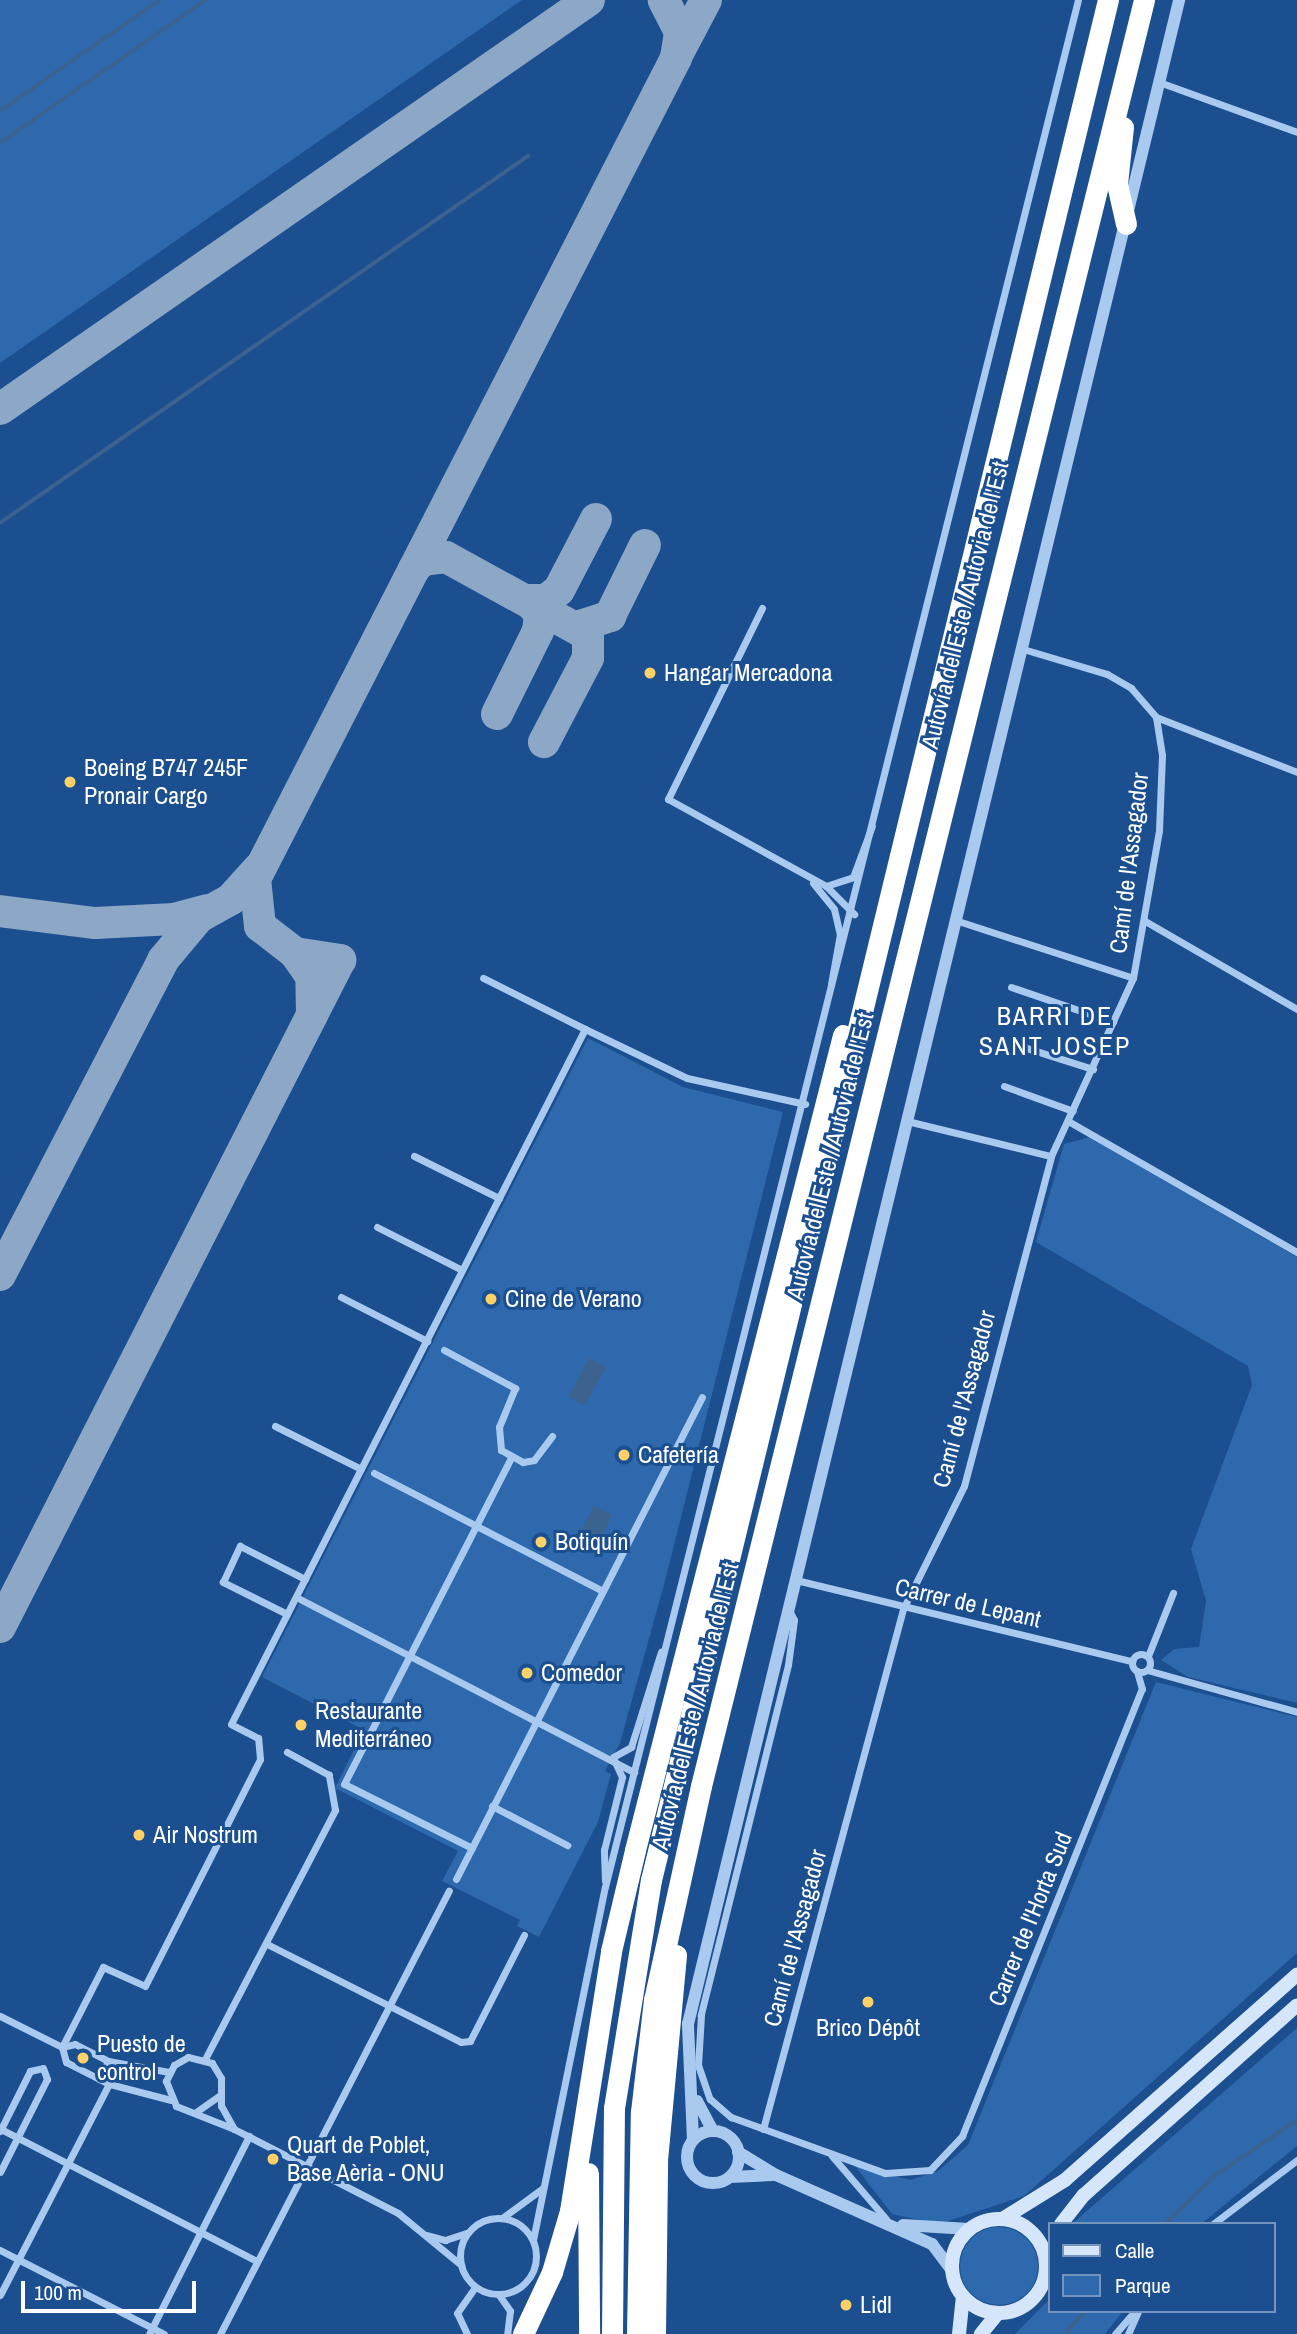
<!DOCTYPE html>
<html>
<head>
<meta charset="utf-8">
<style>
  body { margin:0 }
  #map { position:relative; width:1297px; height:2334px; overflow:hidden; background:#1b4f8f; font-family:"Archivo Narrow",sans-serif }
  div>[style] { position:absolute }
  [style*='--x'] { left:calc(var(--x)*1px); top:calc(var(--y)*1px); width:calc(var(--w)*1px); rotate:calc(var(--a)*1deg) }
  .green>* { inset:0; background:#2e69ad }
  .round { border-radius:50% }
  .water>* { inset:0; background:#3c6290; transform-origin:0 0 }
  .stream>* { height:3.5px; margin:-1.75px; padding:0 1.75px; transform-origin:1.75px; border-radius:1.75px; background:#3c6290 }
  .taxiway>* { height:32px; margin:-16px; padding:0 16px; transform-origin:16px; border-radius:16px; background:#8da7c7 }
  .minor>* { height:7px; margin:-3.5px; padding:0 3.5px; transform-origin:3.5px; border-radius:3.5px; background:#a9c9ee }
  .minor>.ring { margin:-3.5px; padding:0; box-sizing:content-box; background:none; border:7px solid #a9c9ee; border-radius:50% }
  .tertiary>* { height:12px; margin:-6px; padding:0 6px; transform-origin:6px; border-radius:6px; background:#a9c9ee }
  .tertiary>.ring { margin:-6px; padding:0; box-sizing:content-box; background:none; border:12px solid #a9c9ee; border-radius:50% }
  .secondary>* { height:14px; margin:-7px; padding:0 7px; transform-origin:7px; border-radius:7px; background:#d6e6fa }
  .secondary>.ring { margin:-7px; padding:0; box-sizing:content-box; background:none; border:14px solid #d6e6fa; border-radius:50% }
  .motorway>* { height:21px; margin:-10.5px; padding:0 10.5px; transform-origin:10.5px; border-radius:10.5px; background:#fff }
  .dots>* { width:19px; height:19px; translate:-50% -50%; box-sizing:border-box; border:4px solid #1b4f8f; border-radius:50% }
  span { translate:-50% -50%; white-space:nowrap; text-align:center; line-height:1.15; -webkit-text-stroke:6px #1b4f8f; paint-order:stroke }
  .street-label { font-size:24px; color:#fff }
  .poi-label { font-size:24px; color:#fff }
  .left { translate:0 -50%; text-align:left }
  .neighbourhood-label { font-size:26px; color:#fff; letter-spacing:2px }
  .legend { position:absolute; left:1048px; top:2222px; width:228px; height:91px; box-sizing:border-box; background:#1b4f8f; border:2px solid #7695bc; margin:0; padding:9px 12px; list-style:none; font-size:21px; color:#fff }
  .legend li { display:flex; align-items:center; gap:14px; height:35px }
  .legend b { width:35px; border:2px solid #7695bc }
  .scale { position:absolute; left:21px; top:2281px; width:175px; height:32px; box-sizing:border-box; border:4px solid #fff; border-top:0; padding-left:9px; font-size:21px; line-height:24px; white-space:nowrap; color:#fff; -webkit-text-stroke:5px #1b4f8f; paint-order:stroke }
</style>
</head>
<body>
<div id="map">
  <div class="green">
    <i style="clip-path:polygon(0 0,522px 0,0 363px)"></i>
    <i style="clip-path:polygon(588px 1038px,683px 1087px,783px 1112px,665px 1581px,620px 1743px,605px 1771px,611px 1774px,598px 1822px,539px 1937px,517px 1926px,520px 1920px,442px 1881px,458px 1851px,335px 1788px,364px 1730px,262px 1677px)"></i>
    <i style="clip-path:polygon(1090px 1137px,1297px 1257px,1297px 1703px,1188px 1677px,1161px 1660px,1174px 1649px,1199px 1647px,1206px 1601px,1191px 1549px,1252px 1385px,1248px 1366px,1036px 1242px,1064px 1144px)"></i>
    <i style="clip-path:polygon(1156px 1682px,1297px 1717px,1297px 1953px,1024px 2196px,939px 2224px,892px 2214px,855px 2166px,910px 2180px,938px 2171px,968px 2145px)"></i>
    <i style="clip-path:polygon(1297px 2028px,1297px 2146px,1201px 2224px,1072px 2224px)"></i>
    <i class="round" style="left:960px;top:2227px;width:78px;height:78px"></i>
    <i style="clip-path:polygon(1050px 2299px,1050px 2311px,1123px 2311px,1105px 2334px,1015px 2334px)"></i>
  </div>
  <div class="water">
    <i style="left:589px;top:1358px;width:19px;height:44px;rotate:28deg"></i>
    <i style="left:593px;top:1506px;width:21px;height:44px;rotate:25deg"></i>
  </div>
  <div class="stream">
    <i style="--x:0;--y:111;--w:195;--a:-34.8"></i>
    <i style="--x:0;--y:143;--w:251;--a:-34.8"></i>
    <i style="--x:0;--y:523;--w:643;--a:-34.8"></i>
    <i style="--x:1165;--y:2224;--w:71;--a:-43.9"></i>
    <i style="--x:1216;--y:2175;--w:98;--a:-34.2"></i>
    <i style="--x:1065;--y:2334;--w:30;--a:-49"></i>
  </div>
  <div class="taxiway">
    <i style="--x:678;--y:53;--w:60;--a:-62.2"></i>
    <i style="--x:0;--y:409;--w:717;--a:-34.78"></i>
    <i style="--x:414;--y:569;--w:12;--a:-48"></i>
    <i style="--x:422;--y:560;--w:24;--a:-7"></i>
    <i style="--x:446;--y:557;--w:162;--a:28.8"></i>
    <i style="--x:588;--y:635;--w:23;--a:90"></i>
    <i style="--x:588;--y:658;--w:95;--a:117.6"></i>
    <i style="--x:528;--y:600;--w:18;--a:0"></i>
    <i style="--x:546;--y:600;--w:16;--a:-38"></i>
    <i style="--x:559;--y:590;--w:80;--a:-62.5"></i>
    <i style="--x:580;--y:626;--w:32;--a:-18"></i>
    <i style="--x:610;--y:616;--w:79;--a:-63.8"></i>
    <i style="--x:497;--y:714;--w:93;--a:-63.7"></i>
    <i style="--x:538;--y:631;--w:17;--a:-83"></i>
    <i style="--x:540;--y:614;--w:18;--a:-131"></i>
    <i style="--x:0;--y:911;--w:96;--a:7.2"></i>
    <i style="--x:95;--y:923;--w:79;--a:-2.9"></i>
    <i style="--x:174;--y:919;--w:35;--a:-15"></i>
    <i style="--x:295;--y:953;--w:46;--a:8.8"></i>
    <i style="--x:340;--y:960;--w:57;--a:117"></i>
    <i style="--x:0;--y:1275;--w:355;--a:-62.6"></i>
    <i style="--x:163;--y:960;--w:56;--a:-50.1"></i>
    <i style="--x:199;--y:917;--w:37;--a:-29"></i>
    <i style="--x:231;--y:899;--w:42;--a:-47.9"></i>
    <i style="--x:0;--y:1627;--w:687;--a:-62.99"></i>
    <i style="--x:312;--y:1015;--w:39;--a:-91"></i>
    <i style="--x:311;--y:976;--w:28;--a:-125"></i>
    <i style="--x:295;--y:953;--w:44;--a:-142.4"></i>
    <i style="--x:260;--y:926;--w:47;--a:-96.1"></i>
    <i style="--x:255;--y:879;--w:923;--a:-62.85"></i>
    <i style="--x:676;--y:58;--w:26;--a:-81"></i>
    <i style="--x:680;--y:32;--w:36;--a:-117"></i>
  </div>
  <div class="minor">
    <i style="--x:1159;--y:82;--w:147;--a:19.9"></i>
    <i style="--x:762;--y:608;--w:213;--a:116.2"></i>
    <i style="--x:668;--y:799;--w:180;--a:28.8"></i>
    <i style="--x:826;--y:886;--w:28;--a:-18"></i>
    <i style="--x:853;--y:877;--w:54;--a:-69.6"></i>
    <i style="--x:1023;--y:649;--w:88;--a:16.6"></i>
    <i style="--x:1107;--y:674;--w:28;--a:30"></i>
    <i style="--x:1131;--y:688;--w:38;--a:49"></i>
    <i style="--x:1156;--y:717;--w:151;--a:21.3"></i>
    <i style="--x:813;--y:883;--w:33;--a:51"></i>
    <i style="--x:834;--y:909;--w:26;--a:77"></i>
    <i style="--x:840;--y:934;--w:51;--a:100.2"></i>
    <i style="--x:826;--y:886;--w:40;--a:45"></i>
    <i style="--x:955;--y:920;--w:187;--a:18"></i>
    <i style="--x:1145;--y:921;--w:176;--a:30.1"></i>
    <i style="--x:1011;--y:987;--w:108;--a:18.9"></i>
    <i style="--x:585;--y:1029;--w:113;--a:25.7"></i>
    <i style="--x:687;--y:1078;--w:121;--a:12.4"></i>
    <i style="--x:1014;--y:1044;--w:83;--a:17.6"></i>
    <i style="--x:1004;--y:1086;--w:73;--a:19.9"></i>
    <i style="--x:907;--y:1121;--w:148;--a:13.7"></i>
    <i style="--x:1068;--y:1121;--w:264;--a:29.8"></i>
    <i style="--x:414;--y:1156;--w:95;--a:26.3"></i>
    <i style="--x:377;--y:1227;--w:95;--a:26.8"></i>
    <i style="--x:341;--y:1297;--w:97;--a:27.1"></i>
    <i style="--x:444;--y:1350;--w:81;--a:28.2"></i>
    <i style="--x:515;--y:1388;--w:42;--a:112.3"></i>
    <i style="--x:499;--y:1427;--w:23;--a:85"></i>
    <i style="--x:501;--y:1450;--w:25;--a:29"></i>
    <i style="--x:523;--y:1462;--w:11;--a:-10"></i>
    <i style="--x:534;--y:1460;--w:30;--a:-53"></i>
    <i style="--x:275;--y:1426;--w:96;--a:26.6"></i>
    <i style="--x:374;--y:1473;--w:255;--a:27.3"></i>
    <i style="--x:796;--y:1580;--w:346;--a:13.6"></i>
    <i style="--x:296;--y:1597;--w:381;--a:27.4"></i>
    <i style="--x:789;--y:1610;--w:11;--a:63"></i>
    <i style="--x:794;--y:1620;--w:45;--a:97.6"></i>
    <i style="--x:788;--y:1665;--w:361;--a:104"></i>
    <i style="--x:701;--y:2015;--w:50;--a:93.4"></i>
    <i style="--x:698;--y:2065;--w:36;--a:71"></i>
    <i style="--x:710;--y:2099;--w:28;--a:41"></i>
    <i style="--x:731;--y:2117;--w:164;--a:20"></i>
    <i style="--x:885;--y:2173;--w:45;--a:-3.8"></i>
    <i style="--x:930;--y:2170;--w:47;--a:-46.7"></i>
    <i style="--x:962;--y:2136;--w:482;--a:-68.1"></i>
    <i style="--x:1142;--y:1689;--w:19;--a:-106"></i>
    <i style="--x:287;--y:1614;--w:72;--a:-153.4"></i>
    <i style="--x:223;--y:1582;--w:40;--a:-65"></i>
    <i style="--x:240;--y:1546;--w:73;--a:26.9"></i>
    <i class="ring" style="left:1132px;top:1654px;width:11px;height:11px"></i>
    <i style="--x:1148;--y:1656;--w:68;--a:-68.4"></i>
    <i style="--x:1147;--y:1670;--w:156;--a:15.6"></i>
    <i style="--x:613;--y:1757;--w:21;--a:-29"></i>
    <i style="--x:631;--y:1747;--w:100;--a:-72.5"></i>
    <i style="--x:492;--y:1806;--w:85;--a:27.5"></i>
    <i style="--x:472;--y:1848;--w:143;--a:-153.4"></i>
    <i style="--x:344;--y:1784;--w:367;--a:-62.9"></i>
    <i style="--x:456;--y:1879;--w:541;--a:-62.96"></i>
    <i style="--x:605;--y:1881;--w:31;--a:-92"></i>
    <i style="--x:604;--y:1850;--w:75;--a:-76.1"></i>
    <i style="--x:622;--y:1777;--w:21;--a:-115"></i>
    <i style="--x:267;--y:1944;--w:217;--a:26.8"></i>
    <i style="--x:461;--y:2042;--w:9;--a:-6"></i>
    <i style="--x:470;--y:2041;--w:119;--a:-63"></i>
    <i style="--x:0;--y:2016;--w:69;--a:26.6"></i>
    <i style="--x:62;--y:2047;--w:13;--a:-13"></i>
    <i style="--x:75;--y:2044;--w:37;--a:27"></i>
    <i style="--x:108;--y:2061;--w:62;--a:10.2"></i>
    <i style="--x:205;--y:2059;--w:281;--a:-62.4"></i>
    <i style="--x:335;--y:1810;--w:36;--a:-100"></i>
    <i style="--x:329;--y:1775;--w:48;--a:-151.3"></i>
    <i style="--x:99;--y:2079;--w:20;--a:-63"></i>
    <i style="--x:171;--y:2100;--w:64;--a:-165.5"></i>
    <i style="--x:109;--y:2084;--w:48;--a:-152.9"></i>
    <i style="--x:66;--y:2062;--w:16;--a:-105"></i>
    <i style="--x:62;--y:2047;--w:90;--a:-62.9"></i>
    <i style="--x:103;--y:1967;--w:46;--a:24.3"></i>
    <i style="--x:145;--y:1986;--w:254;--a:-63.1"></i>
    <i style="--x:260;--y:1759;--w:21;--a:-95"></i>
    <i style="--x:258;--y:1738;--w:30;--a:-153"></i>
    <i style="--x:231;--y:1724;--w:780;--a:-63.01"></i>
    <i style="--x:585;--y:1029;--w:114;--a:-153.4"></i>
    <i style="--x:196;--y:2112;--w:28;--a:-35"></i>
    <i style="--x:1;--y:2129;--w:288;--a:27.3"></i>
    <i style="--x:234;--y:2129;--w:26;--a:-119"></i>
    <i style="--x:221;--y:2106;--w:28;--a:-90"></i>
    <i style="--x:221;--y:2078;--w:17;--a:-121"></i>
    <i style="--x:212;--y:2063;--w:25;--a:-166"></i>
    <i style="--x:188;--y:2057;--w:16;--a:150"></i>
    <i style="--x:174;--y:2065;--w:18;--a:117"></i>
    <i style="--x:166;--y:2081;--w:27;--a:68"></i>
    <i style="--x:176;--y:2106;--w:62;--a:21.6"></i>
    <i style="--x:234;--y:2129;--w:184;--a:27.1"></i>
    <i style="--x:398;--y:2213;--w:82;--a:39.5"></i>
    <i style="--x:763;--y:2129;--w:539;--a:-74.93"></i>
    <i style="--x:903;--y:1609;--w:137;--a:-63.6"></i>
    <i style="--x:964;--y:1486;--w:341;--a:-75.2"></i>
    <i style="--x:1051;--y:1156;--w:196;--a:-65.3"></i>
    <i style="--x:1133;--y:978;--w:150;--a:-80"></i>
    <i style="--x:1159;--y:830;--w:75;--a:-87.7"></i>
    <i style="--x:1162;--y:755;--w:38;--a:-99"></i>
    <i style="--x:0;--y:2131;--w:67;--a:-63.4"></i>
    <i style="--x:30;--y:2071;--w:13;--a:-13"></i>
    <i style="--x:43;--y:2068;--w:12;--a:70"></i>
    <i style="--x:47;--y:2079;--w:104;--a:116.8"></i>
    <i style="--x:832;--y:2156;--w:83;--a:49.4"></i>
    <i class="ring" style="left:460px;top:2218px;width:69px;height:69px"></i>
    <i style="--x:502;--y:2218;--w:51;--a:-36.2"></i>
    <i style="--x:1213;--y:2224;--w:106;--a:-37.3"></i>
    <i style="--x:427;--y:2235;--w:19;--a:16"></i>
    <i style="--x:445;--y:2240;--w:23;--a:-18"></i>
    <i style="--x:533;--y:2240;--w:360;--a:-78.5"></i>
    <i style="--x:605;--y:1887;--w:1945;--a:-75.93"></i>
    <i style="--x:0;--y:2250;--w:184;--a:27.1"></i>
    <i style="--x:0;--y:2295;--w:237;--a:-62.7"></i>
    <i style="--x:499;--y:2295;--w:19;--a:55"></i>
    <i style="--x:510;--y:2311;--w:23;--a:97"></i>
    <i style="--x:149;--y:2334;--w:222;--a:-63.2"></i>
    <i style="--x:220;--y:2334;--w:499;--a:-62.7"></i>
    <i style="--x:467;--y:2334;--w:23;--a:-115"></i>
    <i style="--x:457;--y:2313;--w:32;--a:-55"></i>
    <i style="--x:1115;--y:2334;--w:30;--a:-49"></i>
    <i style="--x:1128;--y:2334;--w:24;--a:-66"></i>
  </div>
  <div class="tertiary">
    <i style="--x:697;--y:2101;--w:34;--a:62"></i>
    <i class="ring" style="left:687px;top:2131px;width:40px;height:40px"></i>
    <i style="--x:693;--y:2140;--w:116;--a:-92.5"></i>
    <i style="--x:688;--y:2024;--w:2083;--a:-76.36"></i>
    <i style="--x:738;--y:2152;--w:44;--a:31.2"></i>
    <i style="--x:776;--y:2175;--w:171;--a:23.9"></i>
    <i style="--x:932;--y:2244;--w:34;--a:53"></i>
    <i style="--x:730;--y:2177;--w:42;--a:-2.7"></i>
    <i style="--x:903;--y:2225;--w:66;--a:3.5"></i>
  </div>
  <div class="secondary">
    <i style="--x:1004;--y:2218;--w:72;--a:-31.9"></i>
    <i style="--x:1065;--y:2180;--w:310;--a:-41.5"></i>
    <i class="ring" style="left:952px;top:2219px;width:80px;height:80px"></i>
    <i style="--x:1061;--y:2224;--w:37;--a:-52"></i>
    <i style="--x:1084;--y:2195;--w:285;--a:-41.7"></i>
    <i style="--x:959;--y:2334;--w:38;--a:-84"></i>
    <i style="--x:981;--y:2334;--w:27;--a:-51"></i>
  </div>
  <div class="motorway">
    <i style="--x:1123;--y:127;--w:57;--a:96"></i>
    <i style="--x:1117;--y:184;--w:41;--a:77.3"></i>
    <i style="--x:588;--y:2173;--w:161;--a:89.6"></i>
    <i style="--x:523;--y:2334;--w:68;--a:-64.9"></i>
    <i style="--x:552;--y:2272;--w:64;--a:-73.6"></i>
    <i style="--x:570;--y:2211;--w:263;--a:-81"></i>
    <i style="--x:611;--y:1951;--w:104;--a:-76.6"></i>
    <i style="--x:635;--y:1850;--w:841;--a:-75.68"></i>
    <i style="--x:612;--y:2334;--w:226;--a:-89.5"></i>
    <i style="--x:614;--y:2108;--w:231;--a:-80.8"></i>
    <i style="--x:651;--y:1880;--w:1935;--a:-76.34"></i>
    <i style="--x:637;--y:2334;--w:222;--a:-89"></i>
    <i style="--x:641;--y:2112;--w:113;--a:-83.4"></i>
    <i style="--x:654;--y:2000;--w:219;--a:-77.6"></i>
    <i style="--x:701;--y:1786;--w:1840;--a:-76.07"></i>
    <i style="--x:655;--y:2334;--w:174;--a:-89.3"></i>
    <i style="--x:657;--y:2160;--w:206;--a:-84.7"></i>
  </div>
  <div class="dots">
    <i style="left:650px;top:673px;background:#ffd166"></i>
    <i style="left:70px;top:782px;background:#ffd166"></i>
    <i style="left:491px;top:1299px;background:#ffd166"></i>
    <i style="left:624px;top:1455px;background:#ffd166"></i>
    <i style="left:541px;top:1542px;background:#ffd166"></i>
    <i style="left:527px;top:1673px;background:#ffd166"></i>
    <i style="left:301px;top:1725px;background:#ffd166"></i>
    <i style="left:139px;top:1835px;background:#ffd166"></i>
    <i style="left:868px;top:2002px;background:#ffd166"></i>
    <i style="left:83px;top:2058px;background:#ffd166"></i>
    <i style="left:273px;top:2159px;background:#ffd166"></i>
    <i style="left:846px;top:2305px;background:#ffd166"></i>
  </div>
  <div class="street-label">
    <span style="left:965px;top:605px;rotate:-76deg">Autovía del Este / Autovia de l'Est</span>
    <span style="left:1129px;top:863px;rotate:-83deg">Camí de l'Assagador</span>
    <span style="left:830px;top:1156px;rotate:-76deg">Autovía del Este / Autovia de l'Est</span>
    <span style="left:964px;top:1399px;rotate:-75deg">Camí de l'Assagador</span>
    <span style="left:968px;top:1603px;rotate:13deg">Carrer de Lepant</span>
    <span style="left:695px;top:1706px;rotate:-76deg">Autovía del Este / Autovia de l'Est</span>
    <span style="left:1030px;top:1919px;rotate:-68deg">Carrer de l'Horta Sud</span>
    <span style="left:795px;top:1938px;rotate:-75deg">Camí de l'Assagador</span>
  </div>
  <div class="poi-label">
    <span class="left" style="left:664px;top:673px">Hangar Mercadona</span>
    <span class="left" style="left:84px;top:782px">Boeing B747 245F<br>Pronair Cargo</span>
    <span class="left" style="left:505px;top:1299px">Cine de Verano</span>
    <span class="left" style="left:638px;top:1455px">Cafetería</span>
    <span class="left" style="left:555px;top:1542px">Botiquín</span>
    <span class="left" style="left:541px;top:1673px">Comedor</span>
    <span class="left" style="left:315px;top:1725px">Restaurante<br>Mediterráneo</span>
    <span class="left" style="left:153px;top:1835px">Air Nostrum</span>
    <span style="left:868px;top:2028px">Brico Dépôt</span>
    <span class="left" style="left:97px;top:2058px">Puesto de<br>control</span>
    <span class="left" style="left:287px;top:2159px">Quart de Poblet,<br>Base Aèria - ONU</span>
    <span class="left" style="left:860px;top:2305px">Lidl</span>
  </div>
  <div class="neighbourhood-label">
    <span style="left:1055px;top:1031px">BARRI DE<br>SANT JOSEP</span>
  </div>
  <ul class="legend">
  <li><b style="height:9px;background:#d6e6fa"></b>Calle</li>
  <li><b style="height:19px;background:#2e69ad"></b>Parque</li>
  </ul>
  <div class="scale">100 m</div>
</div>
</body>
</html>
